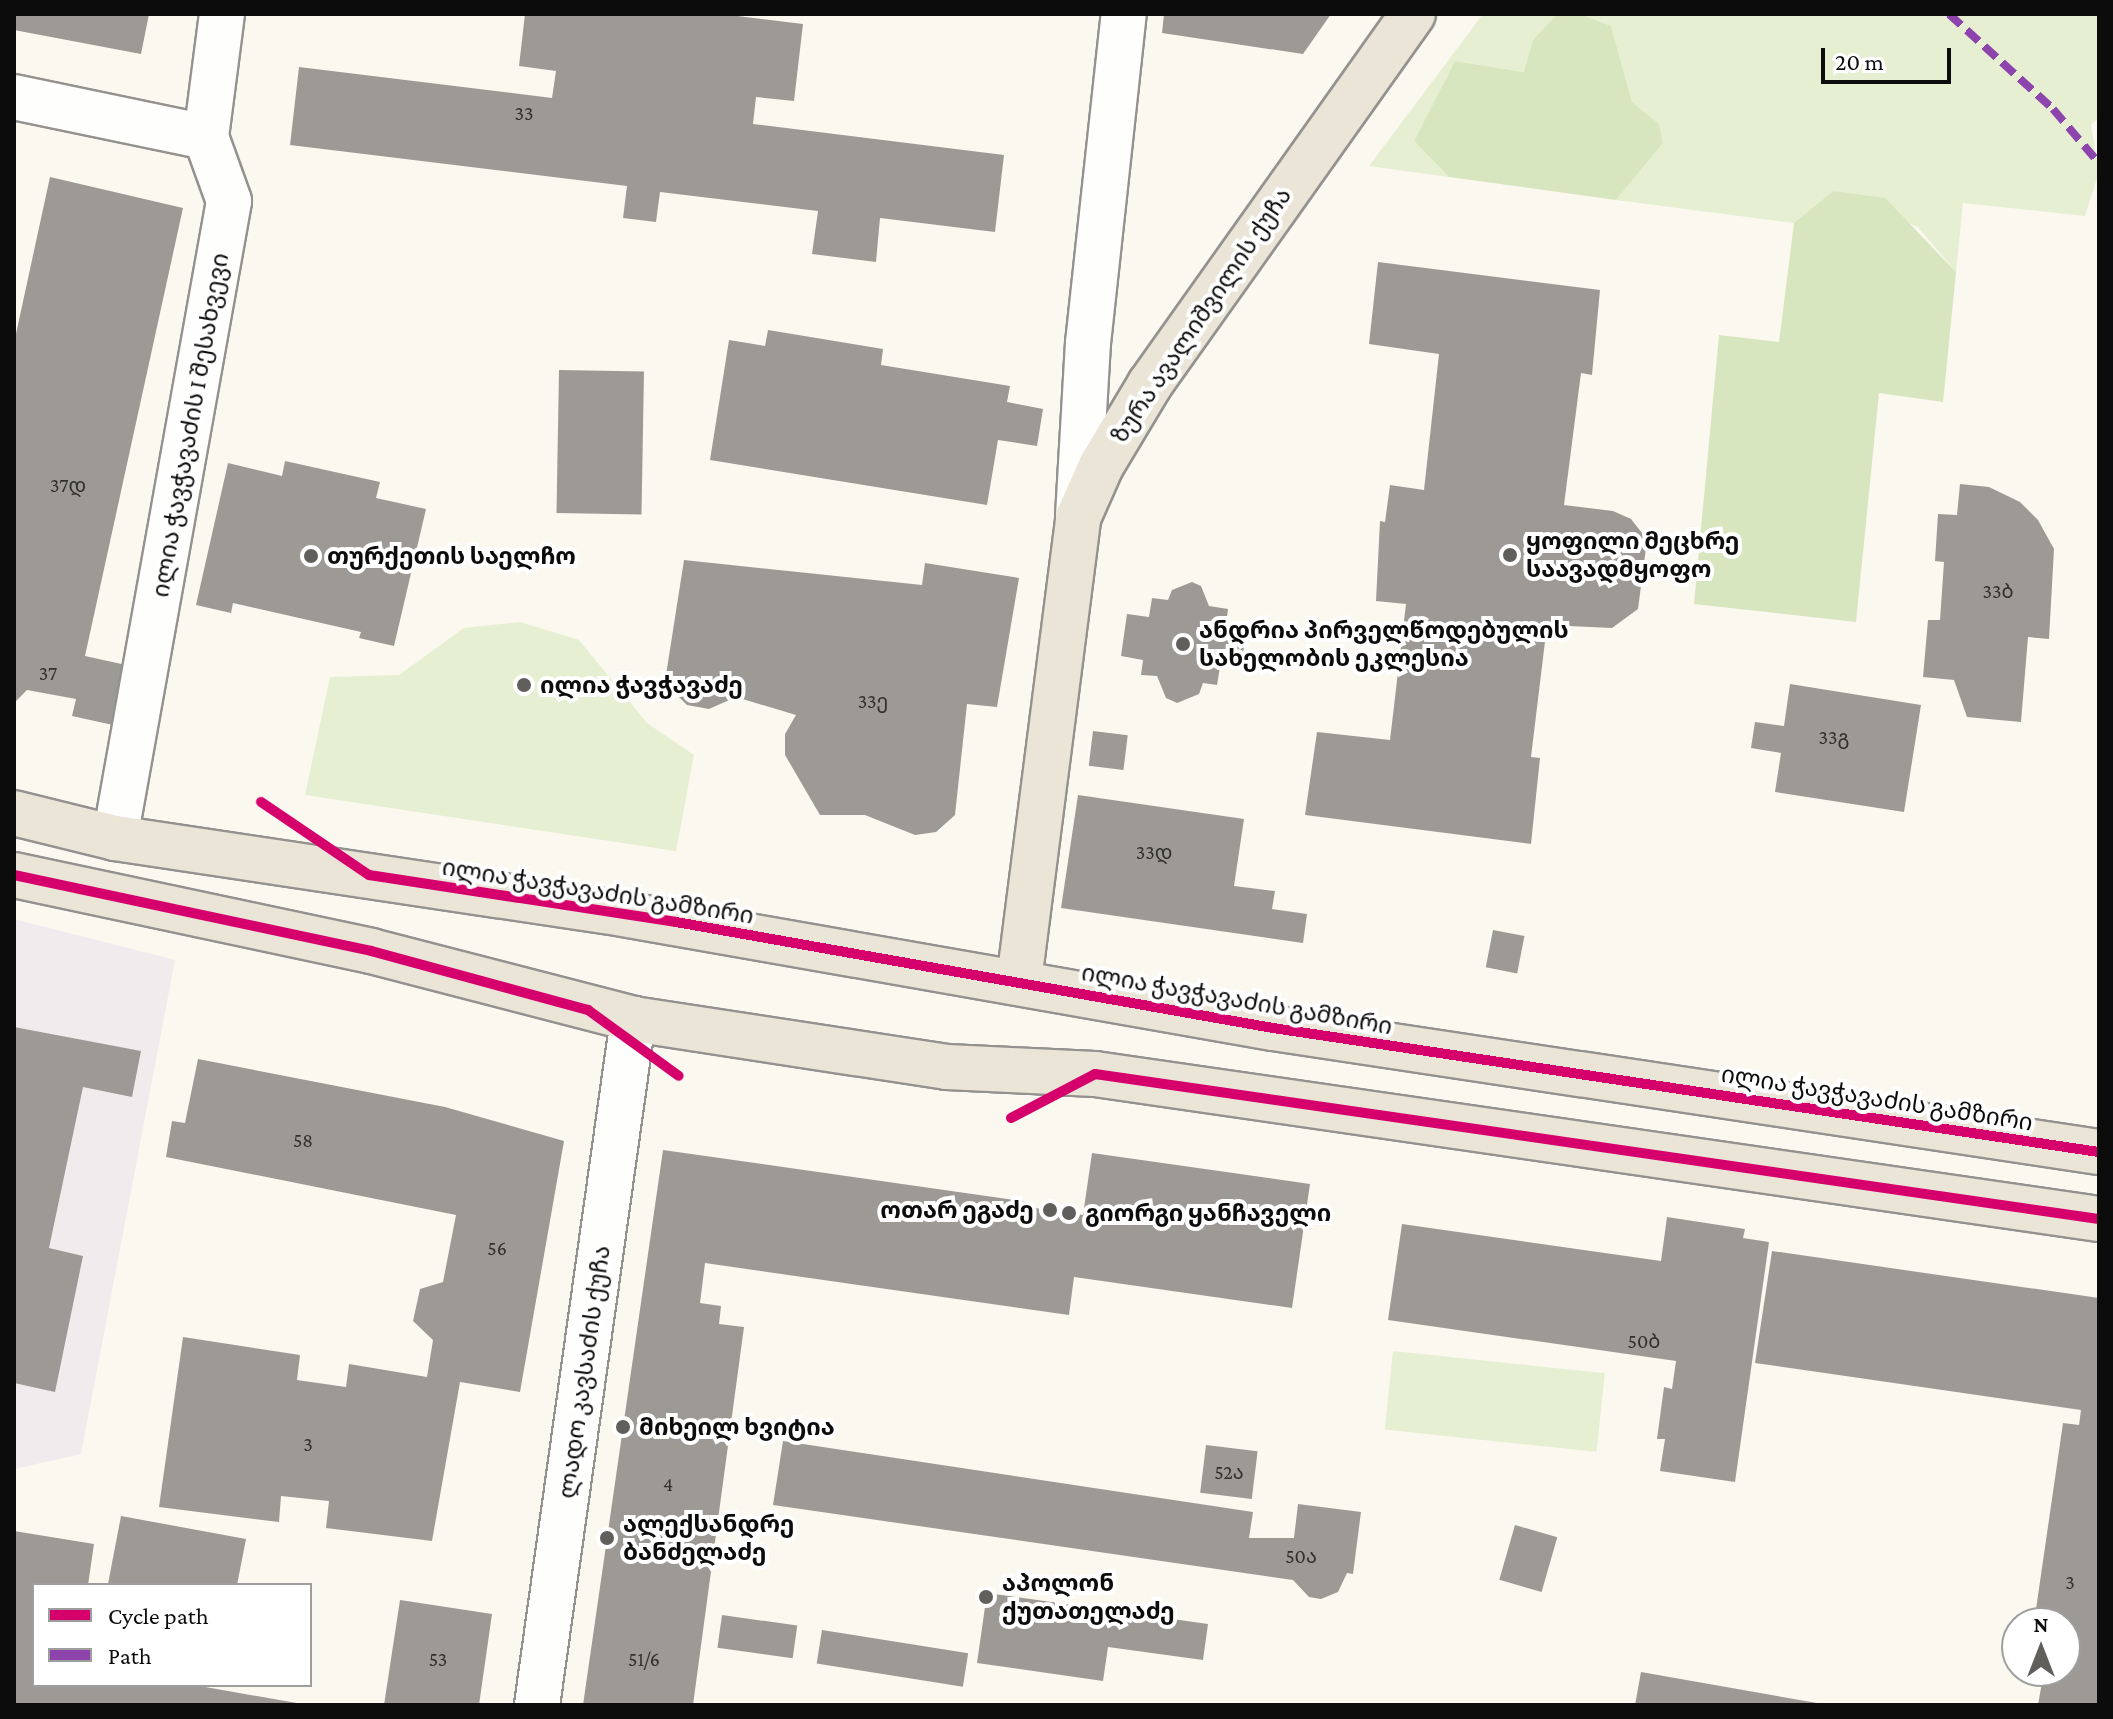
<!DOCTYPE html>
<html>
<head>
<meta charset="utf-8">
<style>
  body { margin:0 }
  #map { position:relative; width:2113px; height:1719px; overflow:hidden; background:#fbf8f0; font-family:"Crimson Pro","Noto Sans Georgian",serif }
  div>[style] { position:absolute }
  [style*='--x'] { left:calc(var(--x)*1px); top:calc(var(--y)*1px); width:calc(var(--w)*1px); rotate:calc(var(--a)*1deg) }
  .industrial>* { inset:0; background:#f1ebed }
  .green>* { inset:0; background:#e6efd1; transform-origin:0 0 }
  .forest>* { inset:0; background:#d7e6be }
  .building>* { inset:0; background:#9d9a96; transform-origin:0 0 }
  .roads { filter:drop-shadow(2px 0 #94928f) drop-shadow(-2px 0 #94928f) drop-shadow(0 2px #94928f) drop-shadow(0 -2px #94928f) }
  .minor>* { height:44px; margin:-22px; padding:0 22px; transform-origin:22px; border-radius:22px; background:#fefefd }
  .major>* { height:44px; margin:-22px; padding:0 22px; transform-origin:22px; border-radius:22px; background:#ebe5d8 }
  .quiet>* { height:8px; margin-top:-4px; transform-origin:0; background:repeating-linear-gradient(90deg,#8e44ad 0 16px,transparent 0 24px) }
  .cycleway>* { height:10px; margin:-5px; padding:0 5px; transform-origin:5px; border-radius:5px; background:#d6006c }
  .dots>* { width:22px; height:22px; translate:-50% -50%; box-sizing:border-box; border:4px solid #fff; border-radius:50% }
  span { translate:-50% -50%; white-space:nowrap; text-align:center; line-height:1.15; -webkit-text-stroke:8px #fff; paint-order:stroke }
  .number-label { font-size:20px; color:#30302e }
  .number-label span { -webkit-text-stroke-width:0 }
  .street-label { font-size:24px; color:#0c0c0c }
  .poi-label { font-size:24px; color:#0c0c0c; font-weight:700 }
  .left { translate:0 -50%; text-align:left }
  .right { translate:-100% -50%; text-align:right }
  .frame { position:absolute; inset:0; border:16px solid #0c0c0c; pointer-events:none }
  .legend { position:absolute; left:32px; top:1583px; width:280px; height:104px; box-sizing:border-box; background:#fff; border:2px solid #9e9e9e; margin:0; padding:10px 14px; list-style:none; font-size:24px; color:#0c0c0c }
  .legend li { display:flex; align-items:center; gap:16px; height:40px }
  .legend b { width:40px; border:2px solid #9e9e9e }
  .north { position:absolute; left:2001px; top:1607px; width:80px; height:80px; box-sizing:border-box; background:#fff; border:2px solid #9e9e9e; border-radius:50%; rotate:0deg; font-size:22px; font-weight:700; line-height:32px; text-align:center; color:#0c0c0c }
  .north::after { content:''; display:block; margin:auto; width:28px; height:36px; background:#605f5c; clip-path:polygon(50% 0,100% 100%,50% 72%,0 100%) }
  .scale { position:absolute; left:1821px; top:48px; width:130px; height:36px; box-sizing:border-box; border:4px solid #0c0c0c; border-top:0; padding-left:10px; font-size:24px; line-height:28px; white-space:nowrap; color:#0c0c0c; -webkit-text-stroke:6px #fff; paint-order:stroke }
</style>
</head>
<body>
<div id="map">
  <div class="industrial">
    <i style="clip-path:polygon(14px 919px,175px 960px,81px 1454px,14px 1469px)"></i>
  </div>
  <div class="green">
    <i style="clip-path:polygon(1483px 14px,1557px 14px,1533px 40px,1525px 72px,1455px 61px,1414px 141px,1449px 177px,1369px 166px)"></i>
    <i style="clip-path:polygon(1580px 14px,2099px 14px,2099px 117px,2091px 125px,2099px 172px,2085px 216px,1963px 203px,1956px 272px,1918px 227px,1833px 191px,1794px 223px,1616px 200px,1663px 143px,1659px 124px,1632px 102px,1611px 26px)"></i>
    <i style="clip-path:polygon(520px 622px,579px 640px,647px 723px,694px 755px,676px 851px,305px 795px,330px 677px,399px 675px,464px 628px)"></i>
    <i style="left:1393px;top:1351px;width:213px;height:79px;rotate:6deg"></i>
  </div>
  <div class="forest">
    <i style="clip-path:polygon(1557px 14px,1580px 14px,1611px 26px,1632px 102px,1659px 124px,1663px 143px,1616px 200px,1449px 177px,1414px 141px,1455px 61px,1524px 72px,1533px 40px)"></i>
    <i style="clip-path:polygon(1833px 191px,1885px 198px,1956px 272px,1943px 402px,1879px 393px,1856px 622px,1694px 604px,1719px 335px,1779px 342px,1794px 223px)"></i>
  </div>
  <div class="building">
    <i style="clip-path:polygon(14px 14px,149px 14px,141px 54px,14px 30px)"></i>
    <i style="clip-path:polygon(525px 14px,721px 14px,803px 24px,794px 101px,756px 97px,753px 124px,1004px 155px,995px 232px,880px 218px,876px 262px,812px 254px,818px 211px,660px 192px,656px 222px,623px 218px,627px 186px,290px 145px,299px 67px,552px 98px,556px 71px,519px 66px)"></i>
    <i style="clip-path:polygon(1164px 14px,1331px 14px,1303px 54px,1162px 33px)"></i>
    <i style="clip-path:polygon(50px 177px,183px 208px,85px 656px,126px 665px,113px 725px,72px 716px,76px 699px,27px 690px,14px 703px,14px 343px)"></i>
    <i style="clip-path:polygon(1378px 262px,1600px 290px,1592px 375px,1581px 373px,1564px 505px,1613px 511px,1631px 519px,1642px 533px,1646px 548px,1638px 609px,1612px 628px,1547px 625px,1531px 757px,1540px 758px,1531px 844px,1305px 815px,1317px 732px,1390px 740px,1406px 604px,1376px 601px,1380px 521px,1385px 522px,1390px 485px,1424px 490px,1439px 354px,1369px 344px)"></i>
    <i style="clip-path:polygon(768px 330px,883px 349px,881px 365px,1010px 386px,1007px 402px,1043px 409px,1037px 446px,998px 440px,987px 505px,710px 460px,729px 340px,765px 346px)"></i>
    <i style="left:559px;top:370px;width:85px;height:143px;rotate:1deg"></i>
    <i style="clip-path:polygon(285px 461px,380px 482px,376px 498px,426px 509px,394px 646px,359px 638px,361px 632px,233px 603px,231px 613px,196px 605px,228px 463px,282px 476px)"></i>
    <i style="clip-path:polygon(1960px 484px,1989px 487px,2020px 502px,2038px 520px,2054px 549px,2049px 639px,2028px 637px,2021px 722px,1967px 717px,1954px 680px,1923px 677px,1928px 620px,1940px 620px,1944px 562px,1935px 561px,1938px 514px,1957px 515px)"></i>
    <i style="clip-path:polygon(684px 560px,922px 585px,925px 563px,1019px 578px,997px 707px,967px 704px,955px 815px,936px 832px,915px 835px,865px 815px,820px 815px,785px 755px,785px 734px,796px 715px,736px 697px,709px 709px,687px 705px,672px 690px,666px 675px)"></i>
    <i style="clip-path:polygon(1192px 582px,1201px 586px,1209px 606px,1228px 609px,1226px 625px,1236px 630px,1244px 649px,1240px 659px,1220px 667px,1217px 685px,1203px 683px,1199px 694px,1177px 703px,1166px 698px,1157px 676px,1141px 675px,1143px 660px,1121px 656px,1127px 614px,1149px 617px,1152px 598px,1168px 600px,1172px 590px)"></i>
    <i style="clip-path:polygon(1790px 684px,1921px 705px,1904px 812px,1775px 792px,1781px 753px,1751px 748px,1755px 722px,1784px 726px)"></i>
    <i style="left:1093px;top:731px;width:35px;height:35px;rotate:7deg"></i>
    <i style="clip-path:polygon(1078px 795px,1244px 819px,1234px 886px,1275px 891px,1272px 909px,1307px 914px,1303px 943px,1061px 908px)"></i>
    <i style="left:1493px;top:930px;width:32px;height:38px;rotate:11deg"></i>
    <i style="clip-path:polygon(14px 1027px,141px 1051px,132px 1097px,83px 1087px,49px 1248px,83px 1256px,55px 1392px,14px 1383px)"></i>
    <i style="clip-path:polygon(198px 1059px,445px 1107px,564px 1141px,520px 1392px,460px 1382px,432px 1541px,326px 1528px,329px 1501px,281px 1496px,279px 1522px,159px 1507px,183px 1337px,300px 1355px,297px 1380px,346px 1387px,349px 1364px,427px 1377px,433px 1340px,413px 1321px,420px 1289px,443px 1282px,456px 1215px,166px 1157px,172px 1121px,185px 1123px)"></i>
    <i style="clip-path:polygon(663px 1150px,1029px 1202px,1028px 1207px,1083px 1215px,1092px 1153px,1310px 1184px,1292px 1308px,1074px 1277px,1069px 1315px,705px 1263px,700px 1303px,721px 1306px,719px 1324px,744px 1327px,693px 1705px,583px 1705px)"></i>
    <i style="clip-path:polygon(1667px 1217px,1745px 1229px,1743px 1238px,1769px 1242px,1735px 1482px,1660px 1471px,1665px 1439px,1657px 1439px,1664px 1387px,1672px 1389px,1676px 1361px,1388px 1320px,1402px 1224px,1661px 1261px)"></i>
    <i style="clip-path:polygon(1772px 1251px,2099px 1298px,2099px 1705px,2038px 1705px,2044px 1671px,2065px 1671px,2065px 1623px,2034px 1623px,2063px 1423px,2079px 1425px,2081px 1410px,1755px 1363px)"></i>
    <i style="clip-path:polygon(783px 1441px,1253px 1512px,1249px 1538px,1294px 1538px,1298px 1504px,1361px 1512px,1353px 1574px,1347px 1573px,1338px 1592px,1321px 1599px,1309px 1597px,1293px 1580px,773px 1505px)"></i>
    <i style="left:1206px;top:1445px;width:52px;height:48px;rotate:7deg"></i>
    <i style="clip-path:polygon(121px 1516px,246px 1539px,237px 1585px,108px 1584px)"></i>
    <i style="left:1515px;top:1525px;width:44px;height:57px;rotate:16deg"></i>
    <i style="clip-path:polygon(14px 1531px,94px 1544px,88px 1585px,34px 1585px,34px 1685px,194px 1685px,308px 1705px,14px 1705px)"></i>
    <i style="clip-path:polygon(987px 1593px,1208px 1624px,1203px 1660px,1108px 1647px,1103px 1681px,977px 1663px)"></i>
    <i style="clip-path:polygon(400px 1600px,492px 1614px,479px 1705px,384px 1705px)"></i>
    <i style="left:722px;top:1615px;width:76px;height:33px;rotate:8deg"></i>
    <i style="left:822px;top:1630px;width:148px;height:34px;rotate:9deg"></i>
    <i style="clip-path:polygon(1641px 1672px,1817px 1703px,1817px 1705px,1635px 1705px)"></i>
  </div>
  <div class="roads">
    <div class="minor">
      <i style="--x:14;--y:97;--w:196;--a:11.8"></i>
      <i style="--x:1078;--y:516;--w:173;--a:-86.7"></i>
      <i style="--x:1088;--y:343;--w:331;--a:-83.8"></i>
      <i style="--x:115;--y:838;--w:647;--a:-79.85"></i>
      <i style="--x:229;--y:201;--w:68;--a:-109.8"></i>
      <i style="--x:206;--y:137;--w:124;--a:-82.6"></i>
      <i style="--x:537;--y:1705;--w:693;--a:-82.03"></i>
    </div>
    <div class="major">
      <i style="--x:14;--y:813;--w:104;--a:13.9"></i>
      <i style="--x:115;--y:838;--w:496;--a:8.5"></i>
      <i style="--x:606;--y:911;--w:677;--a:9.95"></i>
      <i style="--x:1273;--y:1028;--w:835;--a:8.54"></i>
      <i style="--x:14;--y:875;--w:365;--a:12"></i>
      <i style="--x:371;--y:951;--w:271;--a:14.5"></i>
      <i style="--x:633;--y:1019;--w:318;--a:8.7"></i>
      <i style="--x:947;--y:1067;--w:148;--a:2.7"></i>
      <i style="--x:1095;--y:1074;--w:1014;--a:8.22"></i>
      <i style="--x:1019;--y:981;--w:467;--a:-82.7"></i>
      <i style="--x:1078;--y:518;--w:57;--a:-66.1"></i>
      <i style="--x:1101;--y:466;--w:96;--a:-59.1"></i>
      <i style="--x:1150;--y:384;--w:454;--a:-54.6"></i>
    </div>
  </div>
  <div class="quiet">
    <i style="--x:1949;--y:14;--w:141;--a:42.4"></i>
    <i style="--x:2053;--y:109;--w:71;--a:49.6"></i>
  </div>
  <div class="cycleway">
    <i style="--x:261;--y:802;--w:130;--a:34.1"></i>
    <i style="--x:369;--y:875;--w:311;--a:8.7"></i>
    <i style="--x:676;--y:922;--w:606;--a:10.07"></i>
    <i style="--x:1273;--y:1028;--w:835;--a:8.54"></i>
    <i style="--x:14;--y:875;--w:365;--a:12"></i>
    <i style="--x:371;--y:951;--w:225;--a:15.2"></i>
    <i style="--x:588;--y:1010;--w:112;--a:36"></i>
    <i style="--x:1011;--y:1118;--w:95;--a:-27.6"></i>
    <i style="--x:1095;--y:1074;--w:1014;--a:8.22"></i>
  </div>
  <div class="dots">
    <i style="left:1510px;top:555px;background:#605f5c"></i>
    <i style="left:311px;top:556px;background:#605f5c"></i>
    <i style="left:1183px;top:644px;background:#605f5c"></i>
    <i style="left:524px;top:685px;background:#605f5c"></i>
    <i style="left:1050px;top:1210px;background:#605f5c"></i>
    <i style="left:1069px;top:1213px;background:#605f5c"></i>
    <i style="left:623px;top:1427px;background:#605f5c"></i>
    <i style="left:607px;top:1538px;background:#605f5c"></i>
    <i style="left:986px;top:1597px;background:#605f5c"></i>
  </div>
  <div class="number-label">
    <span style="left:524px;top:113px">33</span>
    <span style="left:68px;top:485px">37დ</span>
    <span style="left:1998px;top:591px">33ბ</span>
    <span style="left:48px;top:673px">37</span>
    <span style="left:873px;top:701px">33ე</span>
    <span style="left:1834px;top:737px">33გ</span>
    <span style="left:1154px;top:852px">33დ</span>
    <span style="left:303px;top:1140px">58</span>
    <span style="left:497px;top:1248px">56</span>
    <span style="left:1644px;top:1341px">50ბ</span>
    <span style="left:308px;top:1444px">3</span>
    <span style="left:1229px;top:1472px">52ა</span>
    <span style="left:668px;top:1484px">4</span>
    <span style="left:1301px;top:1556px">50ა</span>
    <span style="left:2070px;top:1582px">3</span>
    <span style="left:438px;top:1659px">53</span>
    <span style="left:644px;top:1659px">51/6</span>
  </div>
  <div class="street-label">
    <span style="left:1201px;top:315px;rotate:-56deg">ზურა ავალიშვილის ქუჩა</span>
    <span style="left:190px;top:425px;rotate:-80deg">ილია ჭავჭავაძის I შესახვევი</span>
    <span style="left:598px;top:891px;rotate:9deg">ილია ჭავჭავაძის გამზირი</span>
    <span style="left:1237px;top:999px;rotate:10deg">ილია ჭავჭავაძის გამზირი</span>
    <span style="left:1877px;top:1098px;rotate:9deg">ილია ჭავჭავაძის გამზირი</span>
    <span style="left:584px;top:1372px;rotate:-82deg">ლადო კავსაძის ქუჩა</span>
  </div>
  <div class="poi-label">
    <span class="left" style="left:1526px;top:555px">ყოფილი მეცხრე<br>საავადმყოფო</span>
    <span class="left" style="left:327px;top:556px">თურქეთის საელჩო</span>
    <span class="left" style="left:1199px;top:644px">ანდრია პირველწოდებულის<br>სახელობის ეკლესია</span>
    <span class="left" style="left:540px;top:685px">ილია ჭავჭავაძე</span>
    <span class="right" style="left:1034px;top:1210px">ოთარ ეგაძე</span>
    <span class="left" style="left:1085px;top:1213px">გიორგი ყანჩაველი</span>
    <span class="left" style="left:639px;top:1427px">მიხეილ ხვიტია</span>
    <span class="left" style="left:623px;top:1538px">ალექსანდრე<br>ბანძელაძე</span>
    <span class="left" style="left:1002px;top:1597px">აპოლონ<br>ქუთათელაძე</span>
  </div>
  <div class="frame"></div>
  <ul class="legend">
  <li><b style="height:10px;background:#d6006c"></b>Cycle path</li>
  <li><b style="height:10px;background:#8e44ad"></b>Path</li>
  </ul>
  <div class="north">N</div>
  <div class="scale">20 m</div>
</div>
</body>
</html>
